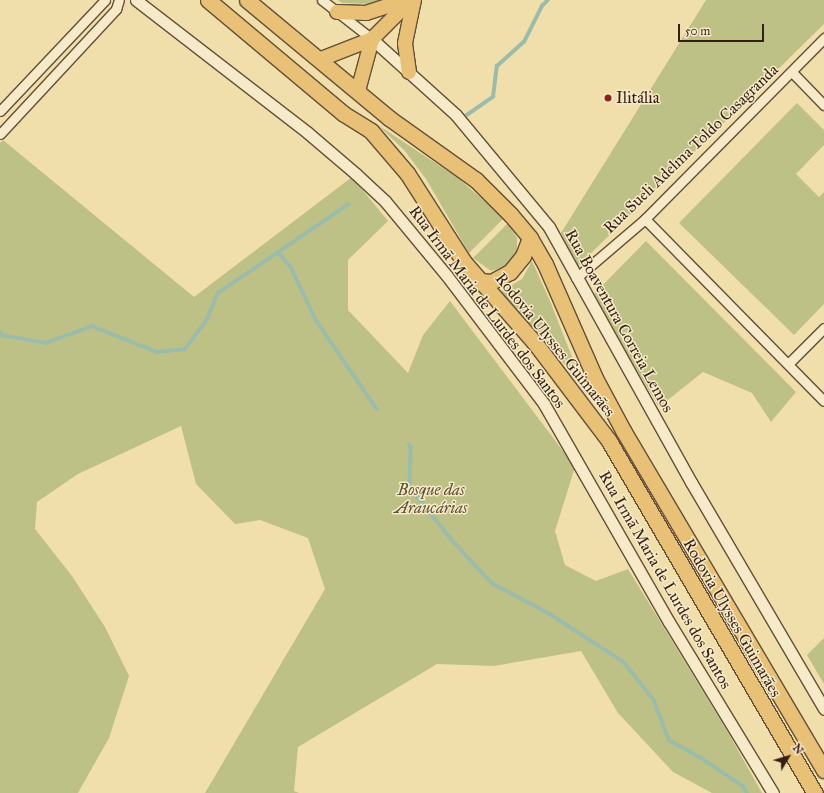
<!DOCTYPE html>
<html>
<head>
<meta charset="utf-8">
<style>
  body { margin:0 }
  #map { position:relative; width:824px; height:793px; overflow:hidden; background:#f1dfab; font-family:"IM FELL Great Primer",serif }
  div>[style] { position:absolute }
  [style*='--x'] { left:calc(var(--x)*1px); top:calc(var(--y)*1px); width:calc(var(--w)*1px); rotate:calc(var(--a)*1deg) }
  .green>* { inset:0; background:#bec186 }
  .stream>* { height:3.5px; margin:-1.75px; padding:0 1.75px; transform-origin:1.75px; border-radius:1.75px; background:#9bbcab }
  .roads { filter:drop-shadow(1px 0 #644f38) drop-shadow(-1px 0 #644f38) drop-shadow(0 1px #644f38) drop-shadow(0 -1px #644f38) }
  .minor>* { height:9px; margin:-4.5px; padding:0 4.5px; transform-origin:4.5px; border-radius:4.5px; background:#f6eac8 }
  .tertiary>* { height:11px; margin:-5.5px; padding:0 5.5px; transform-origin:5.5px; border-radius:5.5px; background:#f6eac8 }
  .primary>* { height:14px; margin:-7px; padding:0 7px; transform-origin:7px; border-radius:7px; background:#e8c076 }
  .trunk>* { height:15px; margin:-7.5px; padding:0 7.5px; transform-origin:7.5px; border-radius:7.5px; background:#e8c076 }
  .dots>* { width:11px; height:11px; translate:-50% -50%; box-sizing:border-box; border:2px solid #f6eac8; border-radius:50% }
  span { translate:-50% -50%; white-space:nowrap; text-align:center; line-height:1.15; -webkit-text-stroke:3px #f6eac8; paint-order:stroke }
  .poi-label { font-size:16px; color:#351f12 }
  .left { translate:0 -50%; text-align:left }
  .street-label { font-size:16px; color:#351f12 }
  .park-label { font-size:16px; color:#5e5035; font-style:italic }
  .north { position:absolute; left:768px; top:737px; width:40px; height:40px; -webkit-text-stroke:3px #f6eac8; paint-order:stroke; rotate:52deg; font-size:11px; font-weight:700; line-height:16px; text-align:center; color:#351f12 }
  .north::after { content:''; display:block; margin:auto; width:14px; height:18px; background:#351f12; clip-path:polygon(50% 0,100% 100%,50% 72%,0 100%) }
  .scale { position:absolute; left:678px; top:24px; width:86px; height:18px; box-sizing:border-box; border:2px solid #351f12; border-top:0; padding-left:5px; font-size:12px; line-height:14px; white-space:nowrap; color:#351f12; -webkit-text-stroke:3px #f6eac8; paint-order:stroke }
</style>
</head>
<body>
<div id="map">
  <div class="green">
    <i style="clip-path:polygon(338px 0,380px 0,371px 4px,342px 3px)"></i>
    <i style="clip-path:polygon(706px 0,824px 0,824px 24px,576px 268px,561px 233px)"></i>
    <i style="clip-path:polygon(797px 103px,824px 130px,824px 145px,796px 174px,819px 197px,824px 192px,824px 304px,794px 335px,679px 223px)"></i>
    <i style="clip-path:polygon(378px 125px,458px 178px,504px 218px,469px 253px,426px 179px,404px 150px)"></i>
    <i style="clip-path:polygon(3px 140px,194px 297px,352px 177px,388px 221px,348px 260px,348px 310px,408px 373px,423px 335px,450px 301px,575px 467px,555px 531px,565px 565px,596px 581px,628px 569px,726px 729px,762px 793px,712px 793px,673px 772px,618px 713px,581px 651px,494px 666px,437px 664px,298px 747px,294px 791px,299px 793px,205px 793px,325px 589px,308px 538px,260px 520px,235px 524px,196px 484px,181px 426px,78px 474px,37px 502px,35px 529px,72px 576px,105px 627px,129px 676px,109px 738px,78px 793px,0 793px,0 143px)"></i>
    <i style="clip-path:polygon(508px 223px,517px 238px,517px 254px,507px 266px,491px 271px,473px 258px)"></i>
    <i style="clip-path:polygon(646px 241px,796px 392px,771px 422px,752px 393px,703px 372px,659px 407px,592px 296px)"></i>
    <i style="clip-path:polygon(532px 261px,550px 301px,587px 395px,547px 341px,498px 293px,522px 279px)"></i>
    <i style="clip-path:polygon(824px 638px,824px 684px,807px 655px)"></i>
  </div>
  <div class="stream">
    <i style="--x:467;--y:115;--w:32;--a:-35"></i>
    <i style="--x:493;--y:97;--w:31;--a:-83"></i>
    <i style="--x:497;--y:66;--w:36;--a:-42"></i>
    <i style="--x:524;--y:42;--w:40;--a:-63.4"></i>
    <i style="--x:542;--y:6;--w:8;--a:-45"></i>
    <i style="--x:278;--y:252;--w:20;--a:49"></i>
    <i style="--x:291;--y:267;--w:59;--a:64.7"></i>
    <i style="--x:316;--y:320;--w:108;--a:55.6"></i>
    <i style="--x:0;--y:332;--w:4;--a:56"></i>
    <i style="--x:2;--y:335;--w:45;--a:10.3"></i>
    <i style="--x:46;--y:343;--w:49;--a:-20.3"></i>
    <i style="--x:92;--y:326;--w:70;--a:21.8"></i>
    <i style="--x:157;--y:352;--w:28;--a:-6"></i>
    <i style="--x:185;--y:349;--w:35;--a:-53"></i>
    <i style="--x:206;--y:321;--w:30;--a:-67"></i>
    <i style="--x:218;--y:293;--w:158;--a:-34.2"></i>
    <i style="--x:409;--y:445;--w:3;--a:45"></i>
    <i style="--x:411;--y:447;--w:40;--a:91.4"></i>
    <i style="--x:410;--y:487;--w:66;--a:51.7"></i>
    <i style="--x:451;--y:539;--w:60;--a:47"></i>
    <i style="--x:492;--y:583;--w:66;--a:28.1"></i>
    <i style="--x:550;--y:614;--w:88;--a:33"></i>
    <i style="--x:624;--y:662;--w:48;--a:51.7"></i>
    <i style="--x:654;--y:700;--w:43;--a:69.4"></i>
    <i style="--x:669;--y:740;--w:35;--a:29"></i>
    <i style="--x:700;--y:757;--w:52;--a:34"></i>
    <i style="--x:743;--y:786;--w:8;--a:60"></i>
  </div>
  <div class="roads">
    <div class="minor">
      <i style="--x:322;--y:0;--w:63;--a:38"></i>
      <i style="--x:792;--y:72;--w:46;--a:45.9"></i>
      <i style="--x:0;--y:111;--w:153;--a:-46.6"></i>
      <i style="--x:0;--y:134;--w:171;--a:-47.1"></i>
      <i style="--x:116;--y:9;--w:9;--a:-72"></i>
      <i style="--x:645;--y:219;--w:255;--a:45.5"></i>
      <i style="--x:576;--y:278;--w:91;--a:-40.5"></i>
      <i style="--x:645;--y:219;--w:255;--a:-45.3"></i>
      <i style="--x:788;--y:364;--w:51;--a:-45"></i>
    </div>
    <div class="tertiary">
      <i style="--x:136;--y:0;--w:217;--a:37.7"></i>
      <i style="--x:308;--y:133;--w:63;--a:40.5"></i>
      <i style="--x:356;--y:174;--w:40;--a:43"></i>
      <i style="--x:385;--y:201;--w:97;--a:50.4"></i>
      <i style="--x:447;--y:276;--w:161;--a:52.8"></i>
      <i style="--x:544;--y:404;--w:251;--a:60.2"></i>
      <i style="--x:669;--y:622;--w:200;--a:58.7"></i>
      <i style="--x:372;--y:39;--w:113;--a:42.1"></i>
      <i style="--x:456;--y:115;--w:146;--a:50.3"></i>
      <i style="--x:549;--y:227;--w:292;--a:60.9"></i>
      <i style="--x:691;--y:482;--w:263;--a:59.6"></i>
    </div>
    <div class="primary">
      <i style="--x:337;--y:12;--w:29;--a:2"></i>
      <i style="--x:366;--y:13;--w:42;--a:-18"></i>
      <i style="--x:321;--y:59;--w:55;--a:-21.4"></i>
      <i style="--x:372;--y:39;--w:55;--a:-45"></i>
      <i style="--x:409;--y:72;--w:29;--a:-98"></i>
      <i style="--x:405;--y:43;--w:44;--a:-78.2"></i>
      <i style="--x:358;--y:91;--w:54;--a:-74.9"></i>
    </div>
    <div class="trunk">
      <i style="--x:208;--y:0;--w:177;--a:40"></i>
      <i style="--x:344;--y:114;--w:32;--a:32"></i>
      <i style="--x:371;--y:131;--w:55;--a:49.4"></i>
      <i style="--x:407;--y:173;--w:106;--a:57.4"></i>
      <i style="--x:464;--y:262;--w:108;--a:48.8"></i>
      <i style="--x:535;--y:343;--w:123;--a:52.9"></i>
      <i style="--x:609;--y:441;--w:408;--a:59.7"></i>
      <i style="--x:247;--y:0;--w:185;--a:39.7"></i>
      <i style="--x:389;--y:118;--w:107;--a:35.5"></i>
      <i style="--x:476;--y:180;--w:49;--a:45"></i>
      <i style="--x:511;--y:215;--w:30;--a:50"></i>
      <i style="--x:530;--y:238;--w:30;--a:60"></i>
      <i style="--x:545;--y:264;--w:124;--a:66.3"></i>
      <i style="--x:595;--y:378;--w:61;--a:61.8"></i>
      <i style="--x:624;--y:432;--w:393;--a:59.4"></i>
      <i style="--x:480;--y:281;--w:11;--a:5"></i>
      <i style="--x:491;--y:282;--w:21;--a:-28"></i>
      <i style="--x:510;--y:272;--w:21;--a:-51"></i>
      <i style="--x:523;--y:256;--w:19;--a:-69"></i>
    </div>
  </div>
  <div class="dots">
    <i style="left:608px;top:98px;background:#8f2418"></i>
  </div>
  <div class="poi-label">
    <span class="left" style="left:616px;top:98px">Ilitália</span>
  </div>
  <div class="street-label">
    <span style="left:691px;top:149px;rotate:-44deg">Rua Sueli Adelma Toldo Casagranda</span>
    <span style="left:487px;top:307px;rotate:53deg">Rua Irmã Maria de Lurdes dos Santos</span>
    <span style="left:619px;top:321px;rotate:61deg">Rua Boaventura Correia Lemos</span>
    <span style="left:555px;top:345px;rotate:51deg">Rodovia Ulysses Guimarães</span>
    <span style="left:665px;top:580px;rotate:60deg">Rua Irmã Maria de Lurdes dos Santos</span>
    <span style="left:732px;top:618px;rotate:60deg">Rodovia Ulysses Guimarães</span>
  </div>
  <div class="park-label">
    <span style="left:431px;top:499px">Bosque das<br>Araucárias</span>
  </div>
  <div class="north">N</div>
  <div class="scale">50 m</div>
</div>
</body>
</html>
